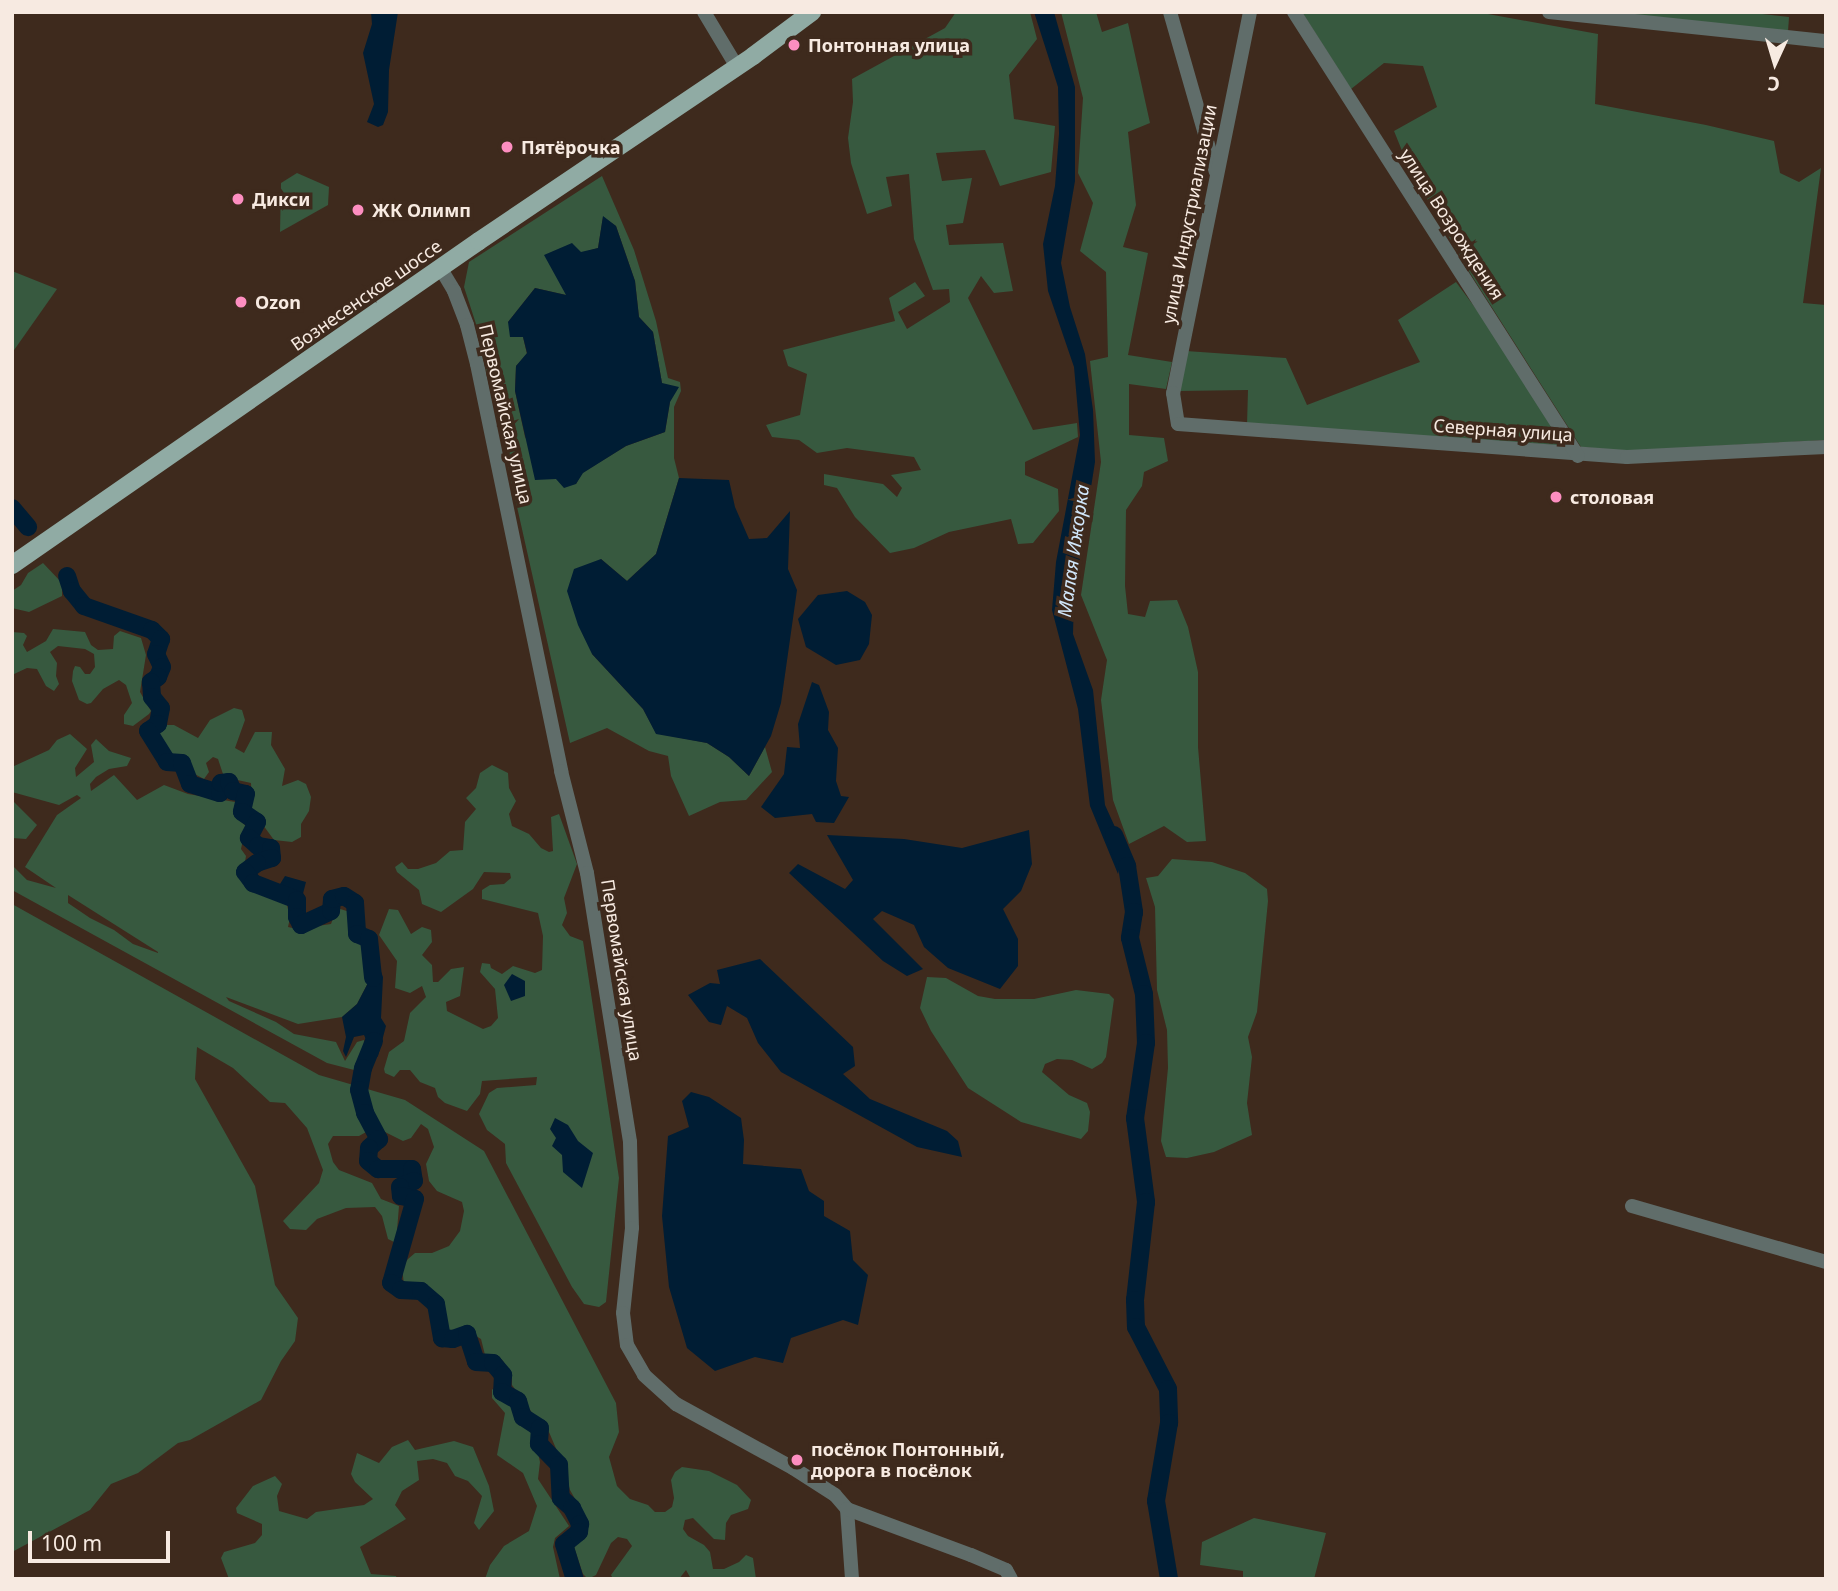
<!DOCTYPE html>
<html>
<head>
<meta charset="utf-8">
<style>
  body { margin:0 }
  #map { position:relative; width:1838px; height:1591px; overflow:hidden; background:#3e2a1d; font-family:"Noto Sans",sans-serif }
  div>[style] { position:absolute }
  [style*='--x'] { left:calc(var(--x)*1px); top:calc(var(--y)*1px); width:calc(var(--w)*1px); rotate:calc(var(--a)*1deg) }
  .green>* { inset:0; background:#37593f }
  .water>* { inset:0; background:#001d34 }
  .river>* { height:18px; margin:-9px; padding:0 9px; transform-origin:9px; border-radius:9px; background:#001d34 }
  .minor>* { height:14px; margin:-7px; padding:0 7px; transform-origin:7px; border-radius:7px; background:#606d6a }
  .major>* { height:18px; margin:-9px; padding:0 9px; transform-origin:9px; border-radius:9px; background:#90aba4 }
  .dots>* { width:19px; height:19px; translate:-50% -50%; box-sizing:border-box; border:4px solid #3e2a1d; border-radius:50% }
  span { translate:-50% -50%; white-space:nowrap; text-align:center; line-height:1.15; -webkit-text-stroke:7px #3e2a1d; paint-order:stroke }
  .poi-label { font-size:18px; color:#f7eae1; font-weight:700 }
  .left { translate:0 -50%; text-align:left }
  .street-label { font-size:18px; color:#f7eae1 }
  .water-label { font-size:19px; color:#d1e7fb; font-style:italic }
  .frame { position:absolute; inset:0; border:14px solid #f7eae1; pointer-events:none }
  .north { position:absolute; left:1740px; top:28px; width:70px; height:70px; -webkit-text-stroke:5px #3e2a1d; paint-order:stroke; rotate:184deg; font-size:19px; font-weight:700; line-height:28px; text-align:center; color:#f7eae1 }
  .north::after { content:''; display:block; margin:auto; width:24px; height:32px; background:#f7eae1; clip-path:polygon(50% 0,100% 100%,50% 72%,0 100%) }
  .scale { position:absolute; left:28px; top:1531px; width:142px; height:32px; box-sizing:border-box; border:4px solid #f7eae1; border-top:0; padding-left:9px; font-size:21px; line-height:24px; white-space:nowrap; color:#f7eae1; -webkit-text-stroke:5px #3e2a1d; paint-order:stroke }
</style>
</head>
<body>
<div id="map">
  <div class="green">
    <i style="clip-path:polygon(956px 12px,1030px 12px,1037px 39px,1009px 75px,1014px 119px,1055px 126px,1051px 172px,1000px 186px,985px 150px,936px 153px,942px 181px,972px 178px,963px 223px,946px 225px,949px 245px,1003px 243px,1013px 291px,994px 293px,981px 276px,968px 298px,1033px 430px,1077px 423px,1078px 437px,1025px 462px,1025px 475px,1058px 489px,1059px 511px,1033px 543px,1018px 544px,1011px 519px,949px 532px,914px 548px,890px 553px,855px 517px,837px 488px,824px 485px,824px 474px,883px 484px,897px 497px,902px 488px,891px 475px,921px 470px,914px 457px,847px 448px,817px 453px,799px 440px,772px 437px,766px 425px,800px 415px,807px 374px,788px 366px,783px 350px,895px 321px,889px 298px,915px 282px,925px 296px,898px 312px,907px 329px,950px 302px,949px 289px,933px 290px,914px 239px,909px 174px,886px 177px,892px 206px,867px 214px,851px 163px,848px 138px,853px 102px,852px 79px,945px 28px)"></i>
    <i style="clip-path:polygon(1061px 12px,1096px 12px,1102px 32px,1128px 23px,1150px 123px,1128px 132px,1136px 205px,1123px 247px,1148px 253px,1128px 355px,1172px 362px,1166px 389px,1129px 384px,1129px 435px,1164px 438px,1168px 461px,1144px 472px,1142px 486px,1126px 510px,1125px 586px,1128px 614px,1145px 617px,1150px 601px,1177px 600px,1188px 627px,1198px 672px,1198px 747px,1206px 841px,1187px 842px,1164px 826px,1129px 844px,1113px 800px,1101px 700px,1107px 660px,1081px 595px,1101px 462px,1090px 361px,1108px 357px,1106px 272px,1080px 251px,1093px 203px,1078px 173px,1083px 98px)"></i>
    <i style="clip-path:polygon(1302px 12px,1477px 12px,1598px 34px,1595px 104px,1706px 125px,1774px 141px,1780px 173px,1799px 182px,1821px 168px,1803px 303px,1826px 305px,1826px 440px,1625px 451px,1581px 447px,1470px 273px,1409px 168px,1394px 131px,1437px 107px,1423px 66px,1384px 63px,1351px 89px)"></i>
    <i style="clip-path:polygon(1609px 12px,1745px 12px,1789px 17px,1788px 32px)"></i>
    <i style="clip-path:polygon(297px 173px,329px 187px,328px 205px,280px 232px,281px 183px)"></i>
    <i style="clip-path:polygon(evenodd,602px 176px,634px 250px,656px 321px,668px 378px,680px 382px,681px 391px,674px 407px,674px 458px,679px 478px,656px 554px,627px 581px,601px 559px,592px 654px,643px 709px,656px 733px,707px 743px,729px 757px,749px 776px,765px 747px,772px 772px,746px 800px,720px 802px,689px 816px,671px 776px,668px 756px,649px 751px,607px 728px,570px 743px,476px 324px,464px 287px,469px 262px,602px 176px,603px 217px,616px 226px,635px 281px,639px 317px,653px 332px,662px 383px,670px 402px,665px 432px,626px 446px,582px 473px,576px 484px,556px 479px,525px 437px,515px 391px,516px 366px,527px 354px,523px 337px,508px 322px,535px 288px,566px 295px,581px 253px,598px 248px,603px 217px)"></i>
    <i style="clip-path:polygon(12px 271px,57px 289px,12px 353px)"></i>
    <i style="clip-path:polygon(1456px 282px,1491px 329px,1565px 446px,1247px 425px,1248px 390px,1178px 391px,1186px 351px,1286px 358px,1307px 405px,1420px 362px,1398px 320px)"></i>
    <i style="clip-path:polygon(43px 563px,62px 583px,62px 596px,29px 612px,12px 608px,12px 591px,21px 585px,28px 573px)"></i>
    <i style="clip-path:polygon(53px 629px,85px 632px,91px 645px,98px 650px,113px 649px,114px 636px,120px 631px,141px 638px,146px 655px,140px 692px,151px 711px,149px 714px,133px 726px,124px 724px,124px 715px,132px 703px,126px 685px,119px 680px,103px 689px,91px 703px,87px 704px,79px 700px,72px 681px,73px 671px,75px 666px,80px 667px,85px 674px,90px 674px,95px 667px,94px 654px,85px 649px,58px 646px,50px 652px,57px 663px,56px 676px,59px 684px,54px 691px,46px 686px,37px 669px,27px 668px,12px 675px,12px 632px,24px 633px,27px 636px,23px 645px,27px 652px,46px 641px)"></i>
    <i style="clip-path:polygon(234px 708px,242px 710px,245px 720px,235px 748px,244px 753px,255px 732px,272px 732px,271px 745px,285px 769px,282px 786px,298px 780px,306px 784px,311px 797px,309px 811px,301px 824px,301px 837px,292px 842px,274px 840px,252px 810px,251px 783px,224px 777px,218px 759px,213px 757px,206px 763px,209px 772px,204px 779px,191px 772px,188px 759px,166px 756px,164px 752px,157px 735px,165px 725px,174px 725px,198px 738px,210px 720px)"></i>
    <i style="clip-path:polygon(evenodd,70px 734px,87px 749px,75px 768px,76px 777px,94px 762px,91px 745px,96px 739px,109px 751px,131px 758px,127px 766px,109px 769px,96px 777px,90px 784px,91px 791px,114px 775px,137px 800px,164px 785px,188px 794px,235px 802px,238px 819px,246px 826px,241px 849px,246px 856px,243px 873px,249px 888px,261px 891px,287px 905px,290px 918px,288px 927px,297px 929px,331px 924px,337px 908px,350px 912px,352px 935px,365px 948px,370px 979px,357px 1004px,342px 1017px,298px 1024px,226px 997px,229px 1001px,276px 1022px,294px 1034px,336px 1042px,345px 1061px,357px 1042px,364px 1040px,363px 1063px,358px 1071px,327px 1063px,12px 890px,12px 865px,27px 880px,56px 888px,25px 867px,57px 815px,81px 798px,77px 795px,59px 805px,12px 792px,12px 767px,49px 750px,57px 740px,70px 734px,68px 895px,158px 952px,158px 953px,133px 944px,114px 930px,90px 918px,68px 903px,68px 895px)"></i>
    <i style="clip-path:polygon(492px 765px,508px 773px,509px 788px,516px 801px,509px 814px,512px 826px,529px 834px,541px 848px,549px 852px,553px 851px,551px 817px,559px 814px,577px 864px,564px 898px,567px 913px,562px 925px,570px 936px,583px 941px,619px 1178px,606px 1302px,599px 1307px,584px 1304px,572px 1287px,506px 1163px,505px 1144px,487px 1130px,479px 1114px,489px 1093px,497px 1088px,536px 1085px,537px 1077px,482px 1081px,480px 1094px,467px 1111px,445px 1103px,438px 1097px,435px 1088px,420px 1082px,410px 1070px,400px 1070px,394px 1077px,385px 1073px,384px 1069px,389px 1052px,404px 1041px,410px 1013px,426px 997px,422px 986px,410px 993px,395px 988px,397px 961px,379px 935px,389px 909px,398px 910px,411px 934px,422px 927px,431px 930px,432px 942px,422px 955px,432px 965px,433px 982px,438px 982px,451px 969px,464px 967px,460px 996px,446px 1002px,447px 1011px,483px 1029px,491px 1026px,498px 1018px,495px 989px,480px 972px,482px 963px,490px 964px,491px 968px,502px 974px,513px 966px,535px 973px,542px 970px,543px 936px,538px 913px,482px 899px,482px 890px,490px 885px,504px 884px,511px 878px,510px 873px,484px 872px,473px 889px,441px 912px,422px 904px,419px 890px,397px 872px,395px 867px,402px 862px,408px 869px,418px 869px,436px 863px,450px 851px,463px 850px,465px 822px,476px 809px,466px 798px,476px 788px,480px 773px)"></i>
    <i style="clip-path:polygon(12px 800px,37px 825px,26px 839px,12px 838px)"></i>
    <i style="clip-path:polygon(1172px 859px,1212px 862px,1245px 873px,1267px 889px,1268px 901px,1257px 1012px,1248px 1037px,1252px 1057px,1247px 1103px,1252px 1135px,1214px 1152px,1187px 1158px,1166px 1157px,1161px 1141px,1168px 1068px,1167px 1030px,1157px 990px,1155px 907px,1146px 878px,1158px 876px)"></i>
    <i style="clip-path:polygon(12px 904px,319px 1075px,405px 1100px,484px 1151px,616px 1403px,619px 1432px,609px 1457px,617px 1486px,630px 1499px,648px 1505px,655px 1512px,665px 1512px,672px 1507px,674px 1498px,671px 1480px,675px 1472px,682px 1467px,709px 1471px,737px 1485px,751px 1500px,748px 1509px,731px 1515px,726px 1523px,725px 1540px,714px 1539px,693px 1518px,685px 1520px,683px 1529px,688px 1536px,704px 1545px,710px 1552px,713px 1569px,724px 1569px,739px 1562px,746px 1555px,753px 1558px,756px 1579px,691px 1579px,686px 1570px,679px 1579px,613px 1579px,611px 1575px,632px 1546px,627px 1539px,618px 1537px,611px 1543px,596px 1575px,588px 1579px,583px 1574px,573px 1544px,580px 1539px,583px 1531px,583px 1513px,570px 1490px,563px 1465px,546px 1425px,533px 1414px,512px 1385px,512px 1376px,503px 1361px,497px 1355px,485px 1355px,481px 1339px,466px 1330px,448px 1330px,443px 1303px,430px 1290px,404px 1285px,402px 1267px,408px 1259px,415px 1253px,432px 1253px,449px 1246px,460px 1231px,464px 1211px,462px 1202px,437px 1191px,429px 1181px,426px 1164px,434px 1147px,428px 1129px,421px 1124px,411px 1138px,403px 1141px,375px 1127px,359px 1136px,333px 1136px,328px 1144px,333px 1162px,339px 1170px,372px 1183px,381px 1199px,399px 1206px,396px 1243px,388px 1239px,382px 1216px,375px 1207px,346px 1208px,317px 1219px,306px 1230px,290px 1229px,283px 1221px,319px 1183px,323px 1170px,307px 1128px,285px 1103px,270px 1102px,233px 1068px,197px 1047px,195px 1079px,255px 1186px,275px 1285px,298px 1318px,295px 1341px,281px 1361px,261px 1400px,190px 1440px,178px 1443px,138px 1473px,111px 1484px,90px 1510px,12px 1552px)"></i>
    <i style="clip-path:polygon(927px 977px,946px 978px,978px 996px,995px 999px,1034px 999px,1076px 990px,1109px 994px,1114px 999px,1106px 1057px,1102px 1063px,1092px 1069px,1072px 1060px,1057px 1059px,1045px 1064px,1042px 1072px,1069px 1095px,1087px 1103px,1090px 1112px,1088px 1131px,1081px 1139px,1021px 1122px,968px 1088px,931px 1031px,920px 1008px)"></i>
    <i style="clip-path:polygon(492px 1389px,514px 1406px,519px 1423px,534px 1435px,540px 1462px,538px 1479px,569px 1526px,555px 1538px,553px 1547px,560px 1579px,485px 1579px,490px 1565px,504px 1546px,529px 1531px,537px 1506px,523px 1473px,497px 1455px,505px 1413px,492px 1398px)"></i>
    <i style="clip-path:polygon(408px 1440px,415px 1450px,454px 1441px,473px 1447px,489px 1486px,494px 1511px,479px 1530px,474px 1523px,482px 1496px,468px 1481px,455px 1476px,447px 1463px,433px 1459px,417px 1461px,419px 1480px,402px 1491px,395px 1505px,406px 1519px,360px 1547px,371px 1574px,396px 1576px,397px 1579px,229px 1579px,221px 1558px,224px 1552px,255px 1543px,262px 1535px,262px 1524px,237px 1513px,236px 1508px,253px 1486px,275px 1476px,282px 1484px,277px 1496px,279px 1511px,307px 1519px,316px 1512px,364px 1505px,373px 1499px,355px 1482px,351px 1474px,357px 1453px,379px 1463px,392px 1447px)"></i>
    <i style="clip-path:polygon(1254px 1518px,1326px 1533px,1314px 1579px,1243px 1579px,1243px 1571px,1200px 1565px,1202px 1542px)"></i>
  </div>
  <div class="water">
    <i style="clip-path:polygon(371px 12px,398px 12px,389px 70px,388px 112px,383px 125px,378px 127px,367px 122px,374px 104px,363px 53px,372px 24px)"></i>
    <i style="clip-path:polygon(1034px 12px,1054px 12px,1075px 87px,1075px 181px,1061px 263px,1070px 307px,1085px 354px,1093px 410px,1095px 462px,1074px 596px,1073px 634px,1093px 690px,1105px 805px,1124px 847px,1118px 874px,1090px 806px,1078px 709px,1052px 610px,1056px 562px,1080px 435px,1074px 367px,1048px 291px,1043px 244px,1055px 186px,1059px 134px,1058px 87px)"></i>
    <i style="clip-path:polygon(603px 216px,616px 226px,635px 281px,639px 317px,653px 332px,662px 383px,679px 387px,670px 402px,665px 432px,626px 446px,583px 473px,576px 484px,564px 488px,556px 479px,535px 480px,515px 391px,516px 366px,527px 353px,523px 337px,510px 337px,508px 322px,535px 288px,566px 295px,544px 255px,572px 243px,581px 252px,598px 248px)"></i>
    <i style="clip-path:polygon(679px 478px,729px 480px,735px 507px,749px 539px,767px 538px,790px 511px,788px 569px,797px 590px,781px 703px,771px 736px,749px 776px,729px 757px,707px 743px,656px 734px,643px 709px,592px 654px,578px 625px,567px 591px,574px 569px,601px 559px,627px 581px,656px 554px)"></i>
    <i style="clip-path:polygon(847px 591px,865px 602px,872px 615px,869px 644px,860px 660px,836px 665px,806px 647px,798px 619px,818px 595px)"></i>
    <i style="clip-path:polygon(812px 682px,819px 685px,829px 712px,828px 730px,838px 748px,836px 781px,841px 796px,849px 797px,834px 823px,816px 822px,812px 814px,775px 818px,761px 807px,784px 774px,787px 747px,800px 748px,798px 724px)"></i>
    <i style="clip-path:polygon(1029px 830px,1032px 864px,1021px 891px,1003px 909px,1018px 939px,1018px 966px,1000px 989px,948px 968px,924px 947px,914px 925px,882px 911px,873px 919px,923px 969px,907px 976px,883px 961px,789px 873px,798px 864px,845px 889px,853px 880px,827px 835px,904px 839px,962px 848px)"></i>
    <i style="clip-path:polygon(285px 876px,306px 882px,297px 917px,294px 903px,282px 899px,289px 889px,280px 884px)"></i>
    <i style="clip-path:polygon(366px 955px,375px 956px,383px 977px,381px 1018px,386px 1026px,378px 1056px,371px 1064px,365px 1059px,368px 1044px,364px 1035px,354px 1037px,346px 1057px,343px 1051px,346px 1037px,342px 1017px,357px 1004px,370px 979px)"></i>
    <i style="clip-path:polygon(760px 959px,853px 1047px,855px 1066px,843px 1074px,870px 1099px,947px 1131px,958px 1141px,962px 1157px,917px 1147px,781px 1072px,758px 1043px,747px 1018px,727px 1006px,721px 1025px,709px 1022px,688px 995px,710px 983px,720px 984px,717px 970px)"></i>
    <i style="clip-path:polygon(512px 974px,525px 981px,525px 996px,511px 1001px,504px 985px)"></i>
    <i style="clip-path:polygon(691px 1092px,709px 1097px,741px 1118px,744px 1140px,743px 1164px,801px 1169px,809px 1191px,824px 1201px,824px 1216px,850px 1231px,853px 1260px,868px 1275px,858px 1325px,843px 1320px,791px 1338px,783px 1363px,755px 1357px,715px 1371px,687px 1348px,669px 1287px,662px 1216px,668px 1136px,689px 1127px,682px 1101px)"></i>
    <i style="clip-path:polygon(555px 1118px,568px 1125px,578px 1141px,593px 1153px,582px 1188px,563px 1172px,562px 1155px,552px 1146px,556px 1138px,550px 1129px)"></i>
  </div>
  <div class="river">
    <i style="--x:12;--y:508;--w:25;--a:50"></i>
    <i style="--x:67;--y:576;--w:16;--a:72"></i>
    <i style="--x:72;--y:591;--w:19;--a:51"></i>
    <i style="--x:84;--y:606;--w:72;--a:19.4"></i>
    <i style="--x:152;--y:630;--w:13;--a:45"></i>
    <i style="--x:161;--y:639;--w:16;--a:108"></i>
    <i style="--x:156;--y:654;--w:14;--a:65"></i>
    <i style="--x:162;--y:667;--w:11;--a:112"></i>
    <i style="--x:158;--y:677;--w:9;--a:144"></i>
    <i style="--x:151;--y:682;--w:15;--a:86"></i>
    <i style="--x:152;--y:697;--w:14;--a:51"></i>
    <i style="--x:161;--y:708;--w:16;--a:101"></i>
    <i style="--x:158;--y:724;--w:12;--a:145"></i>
    <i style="--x:148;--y:731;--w:36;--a:58"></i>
    <i style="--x:167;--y:762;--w:15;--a:4"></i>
    <i style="--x:182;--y:763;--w:22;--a:69"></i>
    <i style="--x:190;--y:784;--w:31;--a:17"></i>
    <i style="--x:220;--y:793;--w:10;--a:-84"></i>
    <i style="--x:221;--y:783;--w:8;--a:-7"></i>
    <i style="--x:229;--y:782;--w:10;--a:66"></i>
    <i style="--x:233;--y:791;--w:13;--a:13"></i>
    <i style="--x:246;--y:794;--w:18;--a:103"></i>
    <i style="--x:242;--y:812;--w:18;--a:34"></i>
    <i style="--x:257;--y:822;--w:18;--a:117"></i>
    <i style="--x:249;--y:838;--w:12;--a:42"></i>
    <i style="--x:258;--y:846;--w:13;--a:9"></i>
    <i style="--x:271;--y:848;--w:10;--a:84"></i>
    <i style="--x:272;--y:858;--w:16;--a:162"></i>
    <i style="--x:257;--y:863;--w:15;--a:143"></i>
    <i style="--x:245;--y:872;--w:14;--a:54"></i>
    <i style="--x:253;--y:883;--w:47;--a:21.1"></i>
    <i style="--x:297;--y:900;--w:17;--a:90"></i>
    <i style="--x:297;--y:917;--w:9;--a:63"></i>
    <i style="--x:301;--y:925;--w:33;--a:-25"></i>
    <i style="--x:331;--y:911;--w:12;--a:-85"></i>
    <i style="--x:332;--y:899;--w:12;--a:-14"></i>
    <i style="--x:344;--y:896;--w:13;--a:32"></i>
    <i style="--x:355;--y:903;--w:31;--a:86"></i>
    <i style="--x:357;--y:934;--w:13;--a:23"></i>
    <i style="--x:369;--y:939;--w:39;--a:84"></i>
    <i style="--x:1114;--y:835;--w:34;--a:67"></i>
    <i style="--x:1127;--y:866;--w:47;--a:81.3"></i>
    <i style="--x:1134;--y:912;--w:26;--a:99"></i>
    <i style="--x:1130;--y:938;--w:58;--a:76"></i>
    <i style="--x:1144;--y:994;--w:49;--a:87.7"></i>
    <i style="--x:1146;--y:1043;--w:76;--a:98.3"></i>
    <i style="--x:1135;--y:1118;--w:85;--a:82.5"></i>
    <i style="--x:1146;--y:1202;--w:99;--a:96.4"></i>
    <i style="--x:1135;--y:1300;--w:27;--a:88"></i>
    <i style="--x:1136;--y:1327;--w:70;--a:62.7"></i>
    <i style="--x:1168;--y:1389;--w:34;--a:88"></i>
    <i style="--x:1169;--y:1423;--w:79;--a:99.5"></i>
    <i style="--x:1156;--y:1501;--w:79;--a:80.5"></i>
    <i style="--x:374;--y:1041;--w:29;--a:112"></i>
    <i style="--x:363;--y:1068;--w:22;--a:100"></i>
    <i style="--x:359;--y:1090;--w:24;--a:75"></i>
    <i style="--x:365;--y:1113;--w:30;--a:62"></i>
    <i style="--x:379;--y:1139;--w:13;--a:138"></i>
    <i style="--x:369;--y:1148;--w:13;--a:94"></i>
    <i style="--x:368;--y:1161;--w:13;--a:39"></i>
    <i style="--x:378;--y:1169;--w:34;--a:0"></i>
    <i style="--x:412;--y:1169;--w:12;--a:81"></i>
    <i style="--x:414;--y:1181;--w:15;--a:157"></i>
    <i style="--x:400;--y:1187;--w:9;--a:84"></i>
    <i style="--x:401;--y:1196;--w:14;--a:12"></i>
    <i style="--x:415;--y:1199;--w:87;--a:105.9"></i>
    <i style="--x:391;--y:1283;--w:12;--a:35"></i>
    <i style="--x:401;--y:1290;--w:20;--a:3"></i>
    <i style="--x:421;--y:1291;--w:20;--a:41"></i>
    <i style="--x:436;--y:1304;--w:35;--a:80"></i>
    <i style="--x:442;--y:1338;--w:11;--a:5"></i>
    <i style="--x:453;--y:1339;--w:15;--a:-20"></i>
    <i style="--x:467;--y:1334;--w:29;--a:72"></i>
    <i style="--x:476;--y:1362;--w:17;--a:3"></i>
    <i style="--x:493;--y:1363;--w:16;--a:50"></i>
    <i style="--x:503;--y:1375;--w:17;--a:93"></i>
    <i style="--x:502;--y:1392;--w:18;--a:29"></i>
    <i style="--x:518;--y:1401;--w:17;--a:73"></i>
    <i style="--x:523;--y:1417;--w:20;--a:33"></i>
    <i style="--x:540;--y:1428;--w:16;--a:94"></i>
    <i style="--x:539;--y:1444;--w:29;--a:46"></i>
    <i style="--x:559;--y:1465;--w:33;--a:87"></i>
    <i style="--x:561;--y:1498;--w:15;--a:42"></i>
    <i style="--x:572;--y:1508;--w:18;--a:63"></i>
    <i style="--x:580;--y:1524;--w:8;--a:97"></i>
    <i style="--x:579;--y:1532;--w:19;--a:141"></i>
    <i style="--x:564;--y:1544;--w:37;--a:73"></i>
  </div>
  <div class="minor">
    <i style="--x:704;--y:12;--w:64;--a:59"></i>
    <i style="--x:1170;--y:12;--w:166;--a:74"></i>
    <i style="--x:1250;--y:12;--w:389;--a:101.4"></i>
    <i style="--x:1173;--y:393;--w:31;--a:81"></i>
    <i style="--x:1178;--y:424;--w:450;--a:4.2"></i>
    <i style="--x:1627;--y:457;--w:199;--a:-2.9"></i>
    <i style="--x:1294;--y:12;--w:527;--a:57.4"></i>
    <i style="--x:1549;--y:12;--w:279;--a:6"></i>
    <i style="--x:441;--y:269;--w:26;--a:59"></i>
    <i style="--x:454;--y:291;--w:36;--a:69"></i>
    <i style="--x:467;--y:325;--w:40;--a:75.6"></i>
    <i style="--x:477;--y:364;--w:416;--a:78.3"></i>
    <i style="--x:561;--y:771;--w:105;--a:75.7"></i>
    <i style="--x:587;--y:873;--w:272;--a:80.9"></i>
    <i style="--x:630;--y:1142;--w:86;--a:88.7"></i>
    <i style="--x:632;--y:1228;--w:85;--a:96"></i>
    <i style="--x:623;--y:1313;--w:32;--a:83"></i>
    <i style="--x:627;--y:1345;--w:34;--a:60"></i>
    <i style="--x:644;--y:1375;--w:43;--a:42.2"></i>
    <i style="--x:676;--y:1404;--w:133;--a:28.7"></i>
    <i style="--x:793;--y:1468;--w:50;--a:32.7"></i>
    <i style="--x:835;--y:1495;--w:18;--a:49"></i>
    <i style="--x:847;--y:1509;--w:70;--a:85.9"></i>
    <i style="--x:1632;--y:1206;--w:202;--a:16.1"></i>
    <i style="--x:847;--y:1509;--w:132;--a:20.4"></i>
    <i style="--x:971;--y:1555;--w:38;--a:23"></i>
    <i style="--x:1006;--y:1570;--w:10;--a:61"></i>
  </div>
  <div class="major">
    <i style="--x:12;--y:565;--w:568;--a:-34.75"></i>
    <i style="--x:479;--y:241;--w:331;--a:-34"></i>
    <i style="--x:753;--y:56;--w:74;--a:-36.7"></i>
  </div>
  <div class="dots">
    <i style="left:794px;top:45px;background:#fd8ec0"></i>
    <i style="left:507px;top:147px;background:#fd8ec0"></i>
    <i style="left:238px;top:199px;background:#fd8ec0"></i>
    <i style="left:358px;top:210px;background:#fd8ec0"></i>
    <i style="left:241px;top:302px;background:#fd8ec0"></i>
    <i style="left:1556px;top:497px;background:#fd8ec0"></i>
    <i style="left:797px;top:1460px;background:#fd8ec0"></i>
  </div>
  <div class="poi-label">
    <span class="left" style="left:808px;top:45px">Понтонная улица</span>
    <span class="left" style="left:521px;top:147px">Пятёрочка</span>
    <span class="left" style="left:252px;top:199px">Дикси</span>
    <span class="left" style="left:372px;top:210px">ЖК Олимп</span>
    <span class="left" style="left:255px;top:302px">Ozon</span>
    <span class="left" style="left:1570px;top:497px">столовая</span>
    <span class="left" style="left:811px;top:1460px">посёлок Понтонный,<br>дорога в посёлок</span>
  </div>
  <div class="street-label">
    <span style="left:1189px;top:214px;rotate:-79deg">улица Индустриализации</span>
    <span style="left:1452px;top:224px;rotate:57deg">улица Возрождения</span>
    <span style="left:366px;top:295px;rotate:-35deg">Вознесенское шоссе</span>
    <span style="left:506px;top:414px;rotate:77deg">Первомайская улица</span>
    <span style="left:1503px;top:430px;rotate:4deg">Северная улица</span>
    <span style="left:622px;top:970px;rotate:81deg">Первомайская улица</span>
  </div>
  <div class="water-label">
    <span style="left:1074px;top:551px;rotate:-82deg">Малая Ижорка</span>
  </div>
  <div class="frame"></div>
  <div class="north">С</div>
  <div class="scale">100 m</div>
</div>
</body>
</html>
